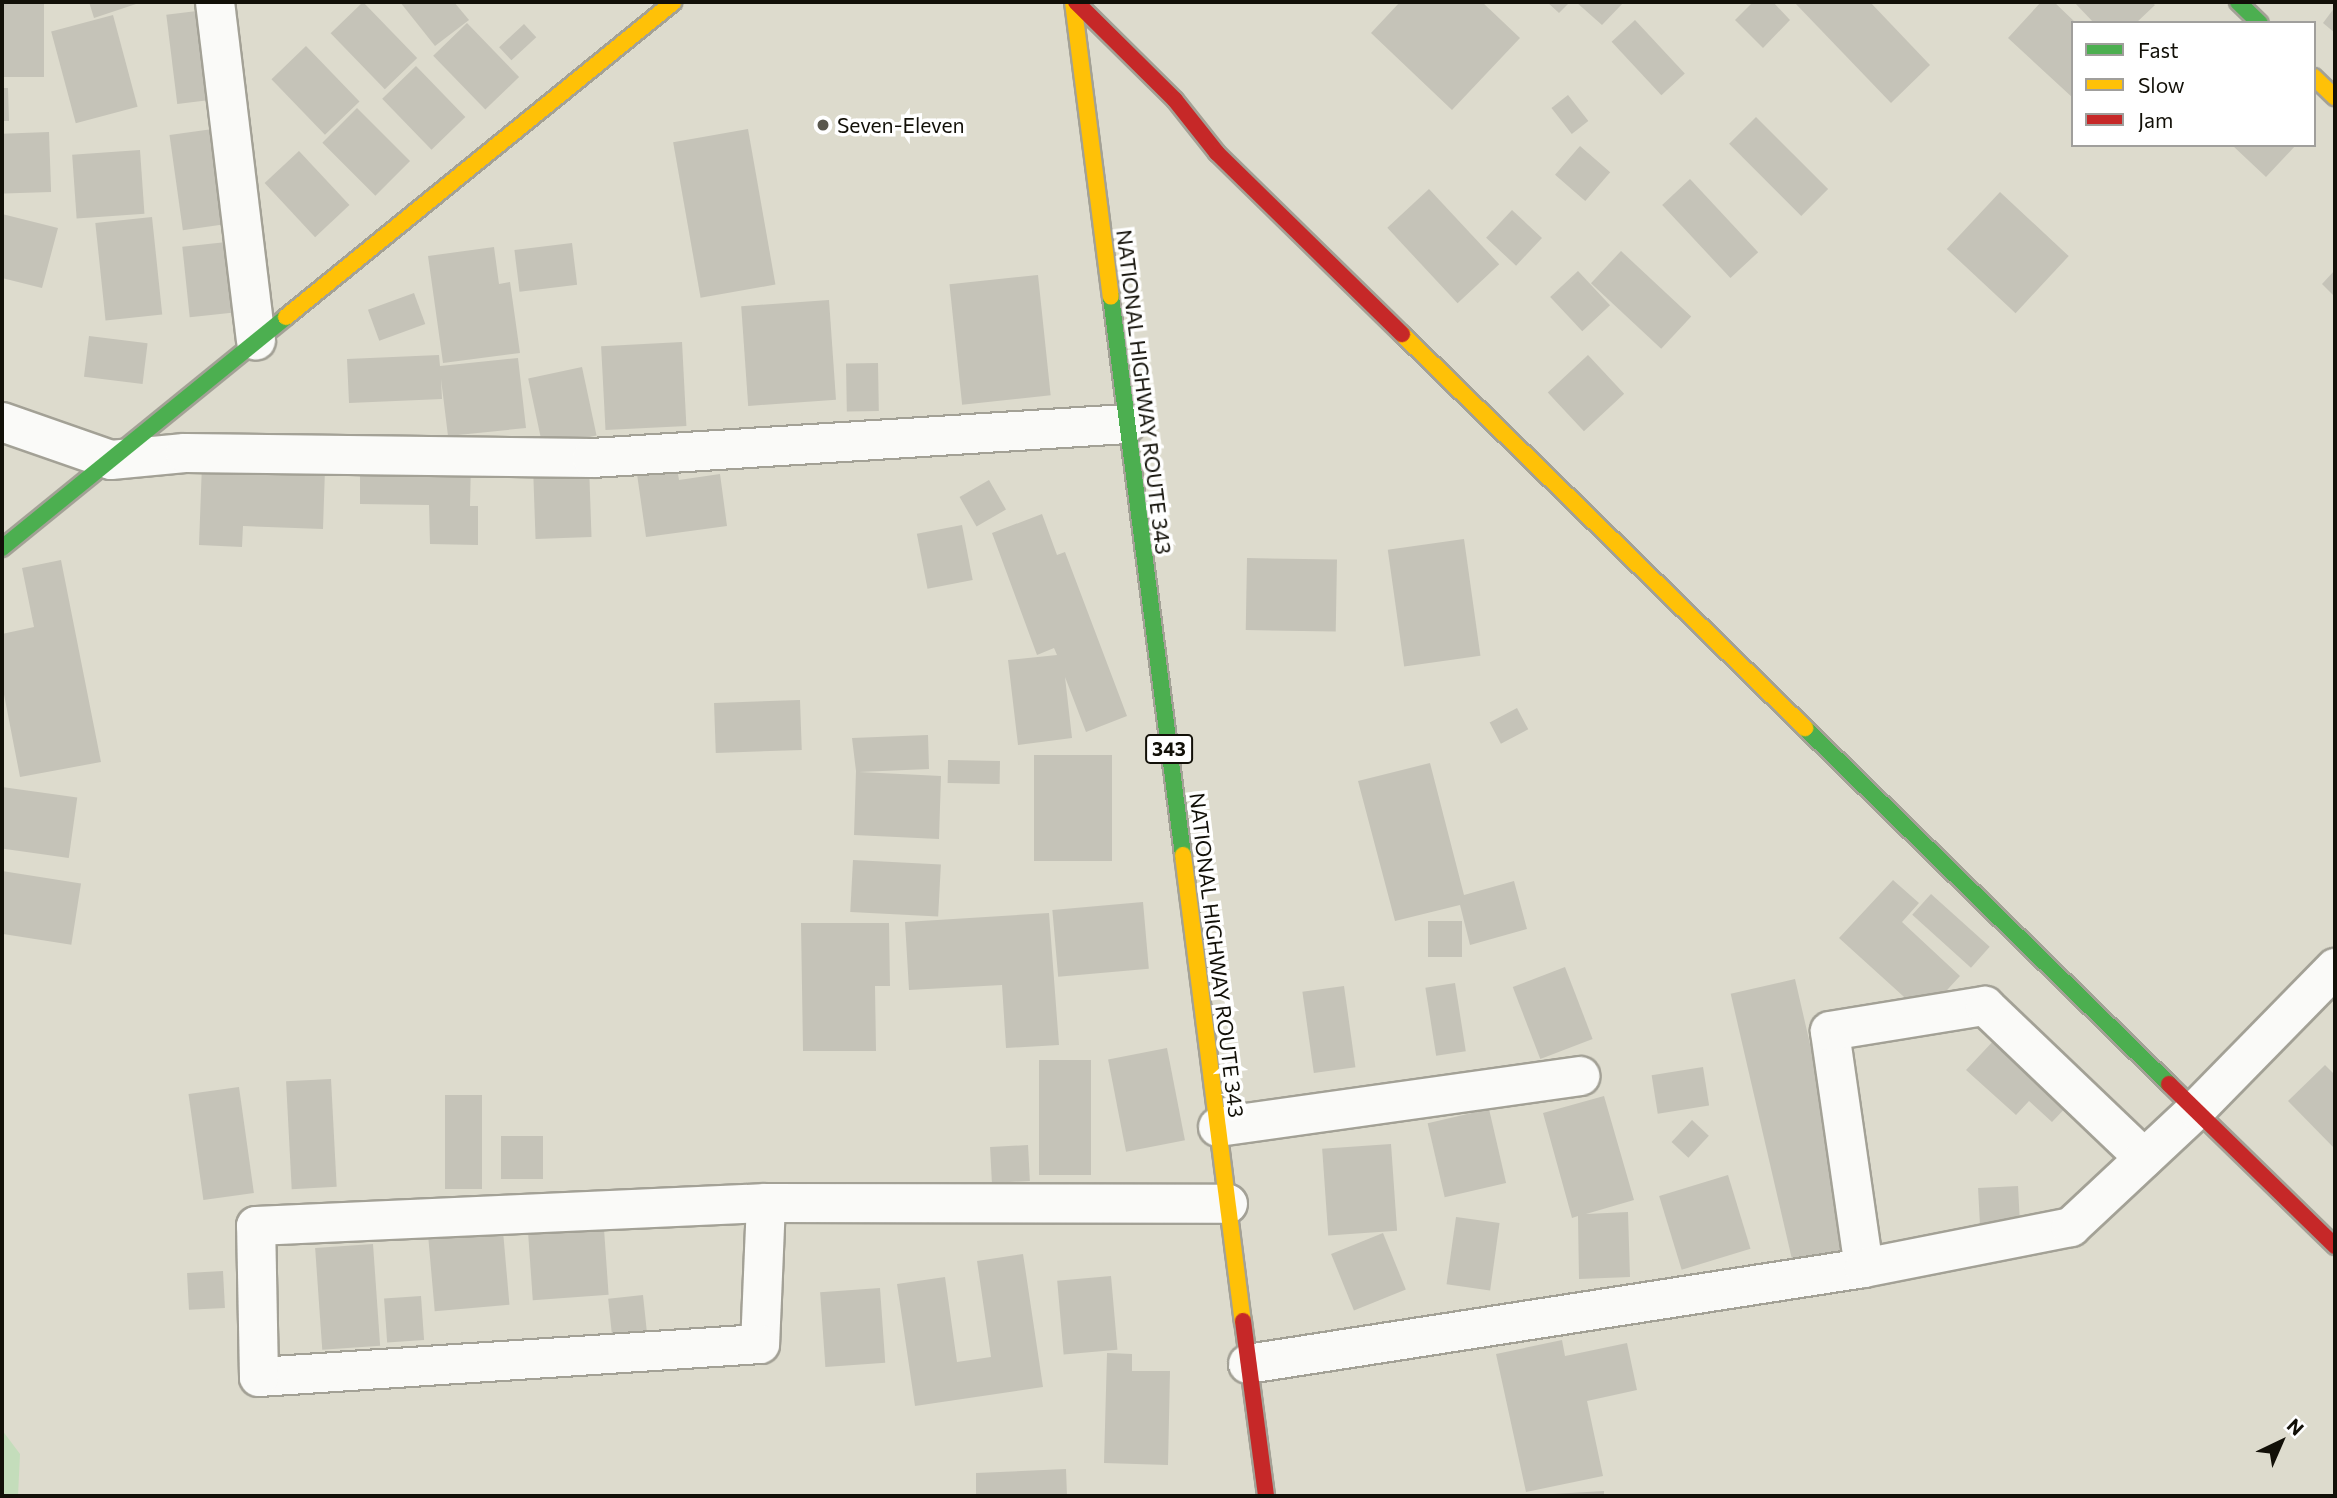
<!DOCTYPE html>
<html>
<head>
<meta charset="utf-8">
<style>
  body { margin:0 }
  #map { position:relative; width:2337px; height:1498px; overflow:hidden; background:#dddbcd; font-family:Commissioner,sans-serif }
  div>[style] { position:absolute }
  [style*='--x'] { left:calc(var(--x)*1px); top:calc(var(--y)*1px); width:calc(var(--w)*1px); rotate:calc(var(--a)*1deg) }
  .green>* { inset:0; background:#c4ddbb }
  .building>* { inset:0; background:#c5c3b8; transform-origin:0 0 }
  .roads { filter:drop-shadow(2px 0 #a3a196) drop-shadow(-2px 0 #a3a196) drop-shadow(0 2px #a3a196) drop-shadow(0 -2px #a3a196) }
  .street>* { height:38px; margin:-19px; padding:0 19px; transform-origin:19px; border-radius:19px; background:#fafaf8 }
  .fast>* { height:16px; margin:-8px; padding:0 8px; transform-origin:8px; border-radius:8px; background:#4caf50 }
  .slow>* { height:16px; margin:-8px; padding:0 8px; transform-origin:8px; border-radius:8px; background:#ffc107 }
  .jam>* { height:16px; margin:-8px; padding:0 8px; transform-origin:8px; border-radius:8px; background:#c62828 }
  .dots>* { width:19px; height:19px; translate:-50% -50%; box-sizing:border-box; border:4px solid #fff; border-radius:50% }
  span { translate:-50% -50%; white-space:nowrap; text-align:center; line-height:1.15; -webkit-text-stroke:7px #fff; paint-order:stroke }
  .shield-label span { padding:2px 5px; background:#fff; border:2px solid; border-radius:5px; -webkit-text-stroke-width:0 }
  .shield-label { font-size:19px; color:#121008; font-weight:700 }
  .poi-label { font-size:21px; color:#121008 }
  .left { translate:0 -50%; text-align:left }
  .street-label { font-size:21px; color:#121008 }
  .frame { position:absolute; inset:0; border:4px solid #121008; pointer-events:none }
  .legend { position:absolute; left:2071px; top:21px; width:245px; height:126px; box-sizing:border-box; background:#fff; border:2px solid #a09f9c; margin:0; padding:9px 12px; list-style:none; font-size:21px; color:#121008 }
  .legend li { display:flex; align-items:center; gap:14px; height:35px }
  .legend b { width:35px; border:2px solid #a09f9c }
  .north { position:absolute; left:2246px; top:1407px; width:70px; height:70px; -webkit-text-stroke:5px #fff; paint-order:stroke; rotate:44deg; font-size:19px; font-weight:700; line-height:28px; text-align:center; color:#121008 }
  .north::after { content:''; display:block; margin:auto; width:24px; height:32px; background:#121008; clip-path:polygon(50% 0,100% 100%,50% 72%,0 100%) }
</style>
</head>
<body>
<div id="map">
  <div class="green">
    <i style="clip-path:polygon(2px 1430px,20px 1454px,18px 1496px,2px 1496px)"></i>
  </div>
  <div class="building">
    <i style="left:2px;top:2px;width:42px;height:75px"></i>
    <i style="clip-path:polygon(89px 2px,142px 2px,94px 18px)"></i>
    <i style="left:363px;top:2px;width:78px;height:45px;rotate:46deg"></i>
    <i style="clip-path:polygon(400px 2px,454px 2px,469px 20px,435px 46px)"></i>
    <i style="clip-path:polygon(1400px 2px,1482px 2px,1520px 38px,1452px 110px,1371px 33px)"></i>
    <i style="clip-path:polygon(1547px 2px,1570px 2px,1559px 13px)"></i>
    <i style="clip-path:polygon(1576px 2px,1624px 2px,1602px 25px)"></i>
    <i style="clip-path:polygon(1753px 2px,1773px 2px,1790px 20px,1763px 48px,1735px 20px)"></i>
    <i style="clip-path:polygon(1794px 2px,1870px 2px,1930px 65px,1891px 103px)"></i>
    <i style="clip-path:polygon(2041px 2px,2054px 2px,2076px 23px,2073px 23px,2073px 98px,2008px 38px)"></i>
    <i style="clip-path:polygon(2074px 2px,2151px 2px,2155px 5px,2136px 23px,2094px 23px)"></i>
    <i style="clip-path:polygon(2335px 7px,2335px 33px,2323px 23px)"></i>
    <i style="left:205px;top:10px;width:90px;height:39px;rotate:83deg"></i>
    <i style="left:113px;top:15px;width:95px;height:64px;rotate:75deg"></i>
    <i style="left:1635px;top:20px;width:73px;height:32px;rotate:47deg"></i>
    <i style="left:467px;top:23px;width:75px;height:47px;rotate:46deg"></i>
    <i style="left:524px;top:24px;width:18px;height:34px;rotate:47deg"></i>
    <i style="left:306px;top:46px;width:77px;height:48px;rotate:46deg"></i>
    <i style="left:416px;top:66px;width:71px;height:47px;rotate:46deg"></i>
    <i style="clip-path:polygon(2px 88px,8px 88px,9px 121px,2px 121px)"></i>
    <i style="left:1568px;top:95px;width:33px;height:21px;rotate:52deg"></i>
    <i style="left:357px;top:108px;width:75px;height:49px;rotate:45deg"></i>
    <i style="left:1756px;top:117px;width:102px;height:38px;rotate:45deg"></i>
    <i style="left:220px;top:128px;width:96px;height:51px;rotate:82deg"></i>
    <i style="left:748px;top:129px;width:158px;height:76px;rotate:80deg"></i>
    <i style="left:49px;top:132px;width:60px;height:47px;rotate:88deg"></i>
    <i style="clip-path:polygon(2232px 145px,2296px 145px,2266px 177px)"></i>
    <i style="left:1580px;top:146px;width:40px;height:38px;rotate:41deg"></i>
    <i style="left:140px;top:150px;width:64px;height:68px;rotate:86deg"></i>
    <i style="left:299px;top:151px;width:74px;height:47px;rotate:47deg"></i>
    <i style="left:1690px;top:179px;width:100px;height:38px;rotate:47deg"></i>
    <i style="left:1429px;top:189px;width:103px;height:57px;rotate:47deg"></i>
    <i style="left:2000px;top:192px;width:94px;height:78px;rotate:43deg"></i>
    <i style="left:1512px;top:210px;width:41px;height:38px;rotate:43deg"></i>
    <i style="clip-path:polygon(2px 214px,58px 228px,42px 288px,2px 278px)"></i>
    <i style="left:152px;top:217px;width:98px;height:57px;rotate:84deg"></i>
    <i style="left:236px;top:241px;width:71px;height:54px;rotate:84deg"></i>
    <i style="left:572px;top:243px;width:42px;height:58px;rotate:83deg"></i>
    <i style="clip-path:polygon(494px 247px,499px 284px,510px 282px,520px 353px,443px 363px,428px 256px)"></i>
    <i style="left:1621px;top:251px;width:96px;height:44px;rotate:43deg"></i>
    <i style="clip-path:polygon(2335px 270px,2335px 297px,2322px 284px)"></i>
    <i style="left:1578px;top:271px;width:47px;height:38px;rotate:47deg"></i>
    <i style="left:1038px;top:275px;width:121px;height:89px;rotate:84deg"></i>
    <i style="left:414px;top:293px;width:33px;height:49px;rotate:70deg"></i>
    <i style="left:829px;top:300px;width:100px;height:88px;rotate:86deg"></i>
    <i style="left:89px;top:336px;width:59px;height:41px;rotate:7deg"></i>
    <i style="left:682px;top:342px;width:84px;height:81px;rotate:87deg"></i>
    <i style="clip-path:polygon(439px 355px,440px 366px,518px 358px,526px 428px,448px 436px,441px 379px,442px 399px,349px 403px,347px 359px)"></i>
    <i style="left:1588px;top:355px;width:53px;height:55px;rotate:47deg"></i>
    <i style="left:878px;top:363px;width:48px;height:32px;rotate:89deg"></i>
    <i style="left:582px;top:367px;width:70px;height:55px;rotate:78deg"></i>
    <i style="clip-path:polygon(360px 460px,471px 462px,470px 506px,478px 506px,478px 545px,430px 544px,429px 505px,360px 504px)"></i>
    <i style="clip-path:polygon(676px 462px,679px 480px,720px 474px,727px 526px,646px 537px,636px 467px)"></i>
    <i style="clip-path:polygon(202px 464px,325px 469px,323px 529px,243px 526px,242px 547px,199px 545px)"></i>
    <i style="left:589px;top:465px;width:72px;height:56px;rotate:88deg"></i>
    <i style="left:989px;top:480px;width:34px;height:34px;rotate:60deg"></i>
    <i style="clip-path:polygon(1042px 514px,1057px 555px,1065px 552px,1127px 716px,1086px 732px,1065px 677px,1072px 738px,1018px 745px,1008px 660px,1057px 655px,1054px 648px,1037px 655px,992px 533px)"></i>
    <i style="left:962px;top:525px;width:56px;height:46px;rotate:79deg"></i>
    <i style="left:1464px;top:539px;width:118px;height:77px;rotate:82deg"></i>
    <i style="left:1247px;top:558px;width:90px;height:72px;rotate:1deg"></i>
    <i style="clip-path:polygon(61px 560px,101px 762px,20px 777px,2px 684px,2px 634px,34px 627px,22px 568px)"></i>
    <i style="left:800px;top:700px;width:50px;height:86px;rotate:88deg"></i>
    <i style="left:1517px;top:708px;width:24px;height:31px;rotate:62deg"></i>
    <i style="clip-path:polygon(928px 735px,929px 769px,859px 772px,941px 776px,939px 839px,854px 835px,856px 771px,852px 738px)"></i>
    <i style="left:1034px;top:755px;width:78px;height:106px"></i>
    <i style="left:948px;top:760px;width:52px;height:23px;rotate:1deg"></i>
    <i style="clip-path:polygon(1430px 763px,1464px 895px,1514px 881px,1527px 929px,1470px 945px,1460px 905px,1395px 921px,1358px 781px)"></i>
    <i style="left:2px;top:787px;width:76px;height:61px;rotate:8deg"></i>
    <i style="left:853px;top:860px;width:88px;height:52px;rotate:3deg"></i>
    <i style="left:2px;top:871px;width:80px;height:62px;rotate:9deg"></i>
    <i style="clip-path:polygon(1893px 880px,1919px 903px,1902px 922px,1960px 976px,1924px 1015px,1839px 938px)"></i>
    <i style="left:1931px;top:894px;width:79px;height:28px;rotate:42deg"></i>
    <i style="left:1143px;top:902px;width:67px;height:91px;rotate:85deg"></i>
    <i style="clip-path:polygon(1049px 913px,1059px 1045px,1006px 1048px,1002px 985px,909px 990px,905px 922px)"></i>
    <i style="left:1428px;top:921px;width:34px;height:36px"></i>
    <i style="clip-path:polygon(801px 923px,889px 923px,890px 986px,875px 986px,876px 1051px,803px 1051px)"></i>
    <i style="left:1565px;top:967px;width:77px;height:56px;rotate:69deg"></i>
    <i style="left:1795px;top:979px;width:277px;height:66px;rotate:77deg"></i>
    <i style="left:1455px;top:983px;width:69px;height:30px;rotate:81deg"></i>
    <i style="left:1344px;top:986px;width:82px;height:42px;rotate:82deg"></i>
    <i style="clip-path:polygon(1997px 1037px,2071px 1102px,2052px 1122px,2029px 1101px,2016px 1115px,1966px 1070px)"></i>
    <i style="left:1167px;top:1048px;width:94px;height:60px;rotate:79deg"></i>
    <i style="left:1039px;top:1060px;width:52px;height:115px"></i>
    <i style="clip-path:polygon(2325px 1065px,2335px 1075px,2335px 1149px,2288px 1101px)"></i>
    <i style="left:1703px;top:1067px;width:39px;height:52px;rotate:81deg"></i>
    <i style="left:331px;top:1079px;width:108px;height:45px;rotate:87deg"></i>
    <i style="left:239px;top:1087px;width:107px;height:51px;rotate:82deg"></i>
    <i style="left:445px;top:1095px;width:37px;height:94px"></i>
    <i style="clip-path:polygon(1604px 1096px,1634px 1200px,1586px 1214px,1628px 1212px,1630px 1277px,1579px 1279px,1578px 1216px,1572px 1218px,1543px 1113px)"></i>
    <i style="left:1489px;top:1109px;width:76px;height:63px;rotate:77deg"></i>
    <i style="left:1692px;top:1120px;width:23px;height:30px;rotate:43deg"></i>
    <i style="left:501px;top:1136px;width:42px;height:43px"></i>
    <i style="left:1391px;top:1144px;width:87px;height:69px;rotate:86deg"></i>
    <i style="left:1028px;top:1145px;width:36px;height:38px;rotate:87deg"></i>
    <i style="left:1728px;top:1175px;width:77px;height:72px;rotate:73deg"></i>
    <i style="left:2018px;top:1186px;width:38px;height:40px;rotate:87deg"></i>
    <i style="left:1456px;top:1217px;width:44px;height:68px;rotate:8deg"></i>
    <i style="left:604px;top:1229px;width:66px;height:76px;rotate:86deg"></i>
    <i style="left:503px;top:1231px;width:74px;height:75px;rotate:85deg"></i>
    <i style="left:1383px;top:1233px;width:61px;height:56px;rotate:68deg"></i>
    <i style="left:373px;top:1244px;width:102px;height:58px;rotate:86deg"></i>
    <i style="clip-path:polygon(1023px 1254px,1043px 1387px,915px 1406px,897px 1284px,945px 1277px,957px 1362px,991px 1357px,977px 1261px)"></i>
    <i style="left:223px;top:1271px;width:37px;height:36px;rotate:87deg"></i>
    <i style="left:1111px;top:1276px;width:74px;height:54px;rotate:85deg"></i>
    <i style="left:880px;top:1288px;width:75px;height:60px;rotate:86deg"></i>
    <i style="left:643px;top:1295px;width:39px;height:35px;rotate:84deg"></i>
    <i style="left:421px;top:1296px;width:44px;height:37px;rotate:86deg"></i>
    <i style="clip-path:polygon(1562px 1340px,1565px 1356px,1627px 1343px,1637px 1390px,1587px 1401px,1603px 1476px,1526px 1492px,1496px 1354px)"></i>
    <i style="clip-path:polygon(1107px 1353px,1132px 1354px,1132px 1371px,1170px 1371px,1168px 1465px,1104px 1463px)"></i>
    <i style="clip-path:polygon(1066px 1469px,1067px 1496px,976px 1496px,976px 1473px)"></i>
    <i style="clip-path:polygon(1604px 1491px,1604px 1496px,1553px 1496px,1553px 1494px)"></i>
  </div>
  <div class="roads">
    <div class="street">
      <i style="--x:215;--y:2;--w:341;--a:83.1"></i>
      <i style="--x:2;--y:422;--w:115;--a:19.2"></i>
      <i style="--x:111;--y:460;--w:74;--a:-5.4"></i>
      <i style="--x:185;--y:453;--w:407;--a:0.7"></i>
      <i style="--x:592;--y:458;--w:535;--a:-3.64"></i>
      <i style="--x:1218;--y:1127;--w:366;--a:-8"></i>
      <i style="--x:766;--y:1203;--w:141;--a:92.4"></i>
      <i style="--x:760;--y:1344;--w:502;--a:176.23"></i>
      <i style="--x:259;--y:1377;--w:151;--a:-91.1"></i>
      <i style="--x:256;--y:1226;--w:511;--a:-2.58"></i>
      <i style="--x:766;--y:1203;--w:462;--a:0.1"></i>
      <i style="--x:1864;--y:1268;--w:239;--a:-98.2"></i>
      <i style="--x:1830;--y:1031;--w:157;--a:-9.2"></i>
      <i style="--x:1985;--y:1006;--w:220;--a:43.7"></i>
      <i style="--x:1248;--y:1364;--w:623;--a:-8.86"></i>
      <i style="--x:1864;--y:1268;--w:211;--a:-11.2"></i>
      <i style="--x:2071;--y:1227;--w:171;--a:-43.1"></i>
      <i style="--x:2196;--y:1110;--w:199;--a:-45.6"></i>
    </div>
    <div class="fast">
      <i style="--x:2238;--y:2;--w:30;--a:44"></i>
      <i style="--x:1111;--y:297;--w:563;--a:82.65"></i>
      <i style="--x:2;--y:548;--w:366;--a:-39.1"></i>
      <i style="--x:1805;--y:728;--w:509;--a:44.36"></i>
    </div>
    <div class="slow">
      <i style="--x:1073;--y:2;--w:297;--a:82.7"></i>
      <i style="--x:2314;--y:77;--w:29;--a:44"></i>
      <i style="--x:286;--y:317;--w:499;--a:-39.1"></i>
      <i style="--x:1402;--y:334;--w:564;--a:44.35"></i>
      <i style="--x:1183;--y:855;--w:470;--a:82.7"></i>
    </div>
    <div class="jam">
      <i style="--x:1076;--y:2;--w:139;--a:44.7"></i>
      <i style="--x:1175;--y:100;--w:68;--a:51.6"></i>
      <i style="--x:1217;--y:153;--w:259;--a:44.4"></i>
      <i style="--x:2169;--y:1084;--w:232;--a:44.3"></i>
      <i style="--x:1243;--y:1321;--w:177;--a:82.5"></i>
    </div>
  </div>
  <div class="dots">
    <i style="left:823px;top:125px;background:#59574d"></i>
  </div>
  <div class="shield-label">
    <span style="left:1169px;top:749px">343</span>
  </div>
  <div class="poi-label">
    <span class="left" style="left:837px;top:125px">Seven-Eleven</span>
  </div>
  <div class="street-label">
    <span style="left:1144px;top:392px;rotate:83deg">NATIONAL HIGHWAY ROUTE 343</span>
    <span style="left:1217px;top:955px;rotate:83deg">NATIONAL HIGHWAY ROUTE 343</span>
  </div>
  <div class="frame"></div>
  <ul class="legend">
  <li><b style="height:9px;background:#4caf50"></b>Fast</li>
  <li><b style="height:9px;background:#ffc107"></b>Slow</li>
  <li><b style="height:9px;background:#c62828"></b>Jam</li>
  </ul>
  <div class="north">N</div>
</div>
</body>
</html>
